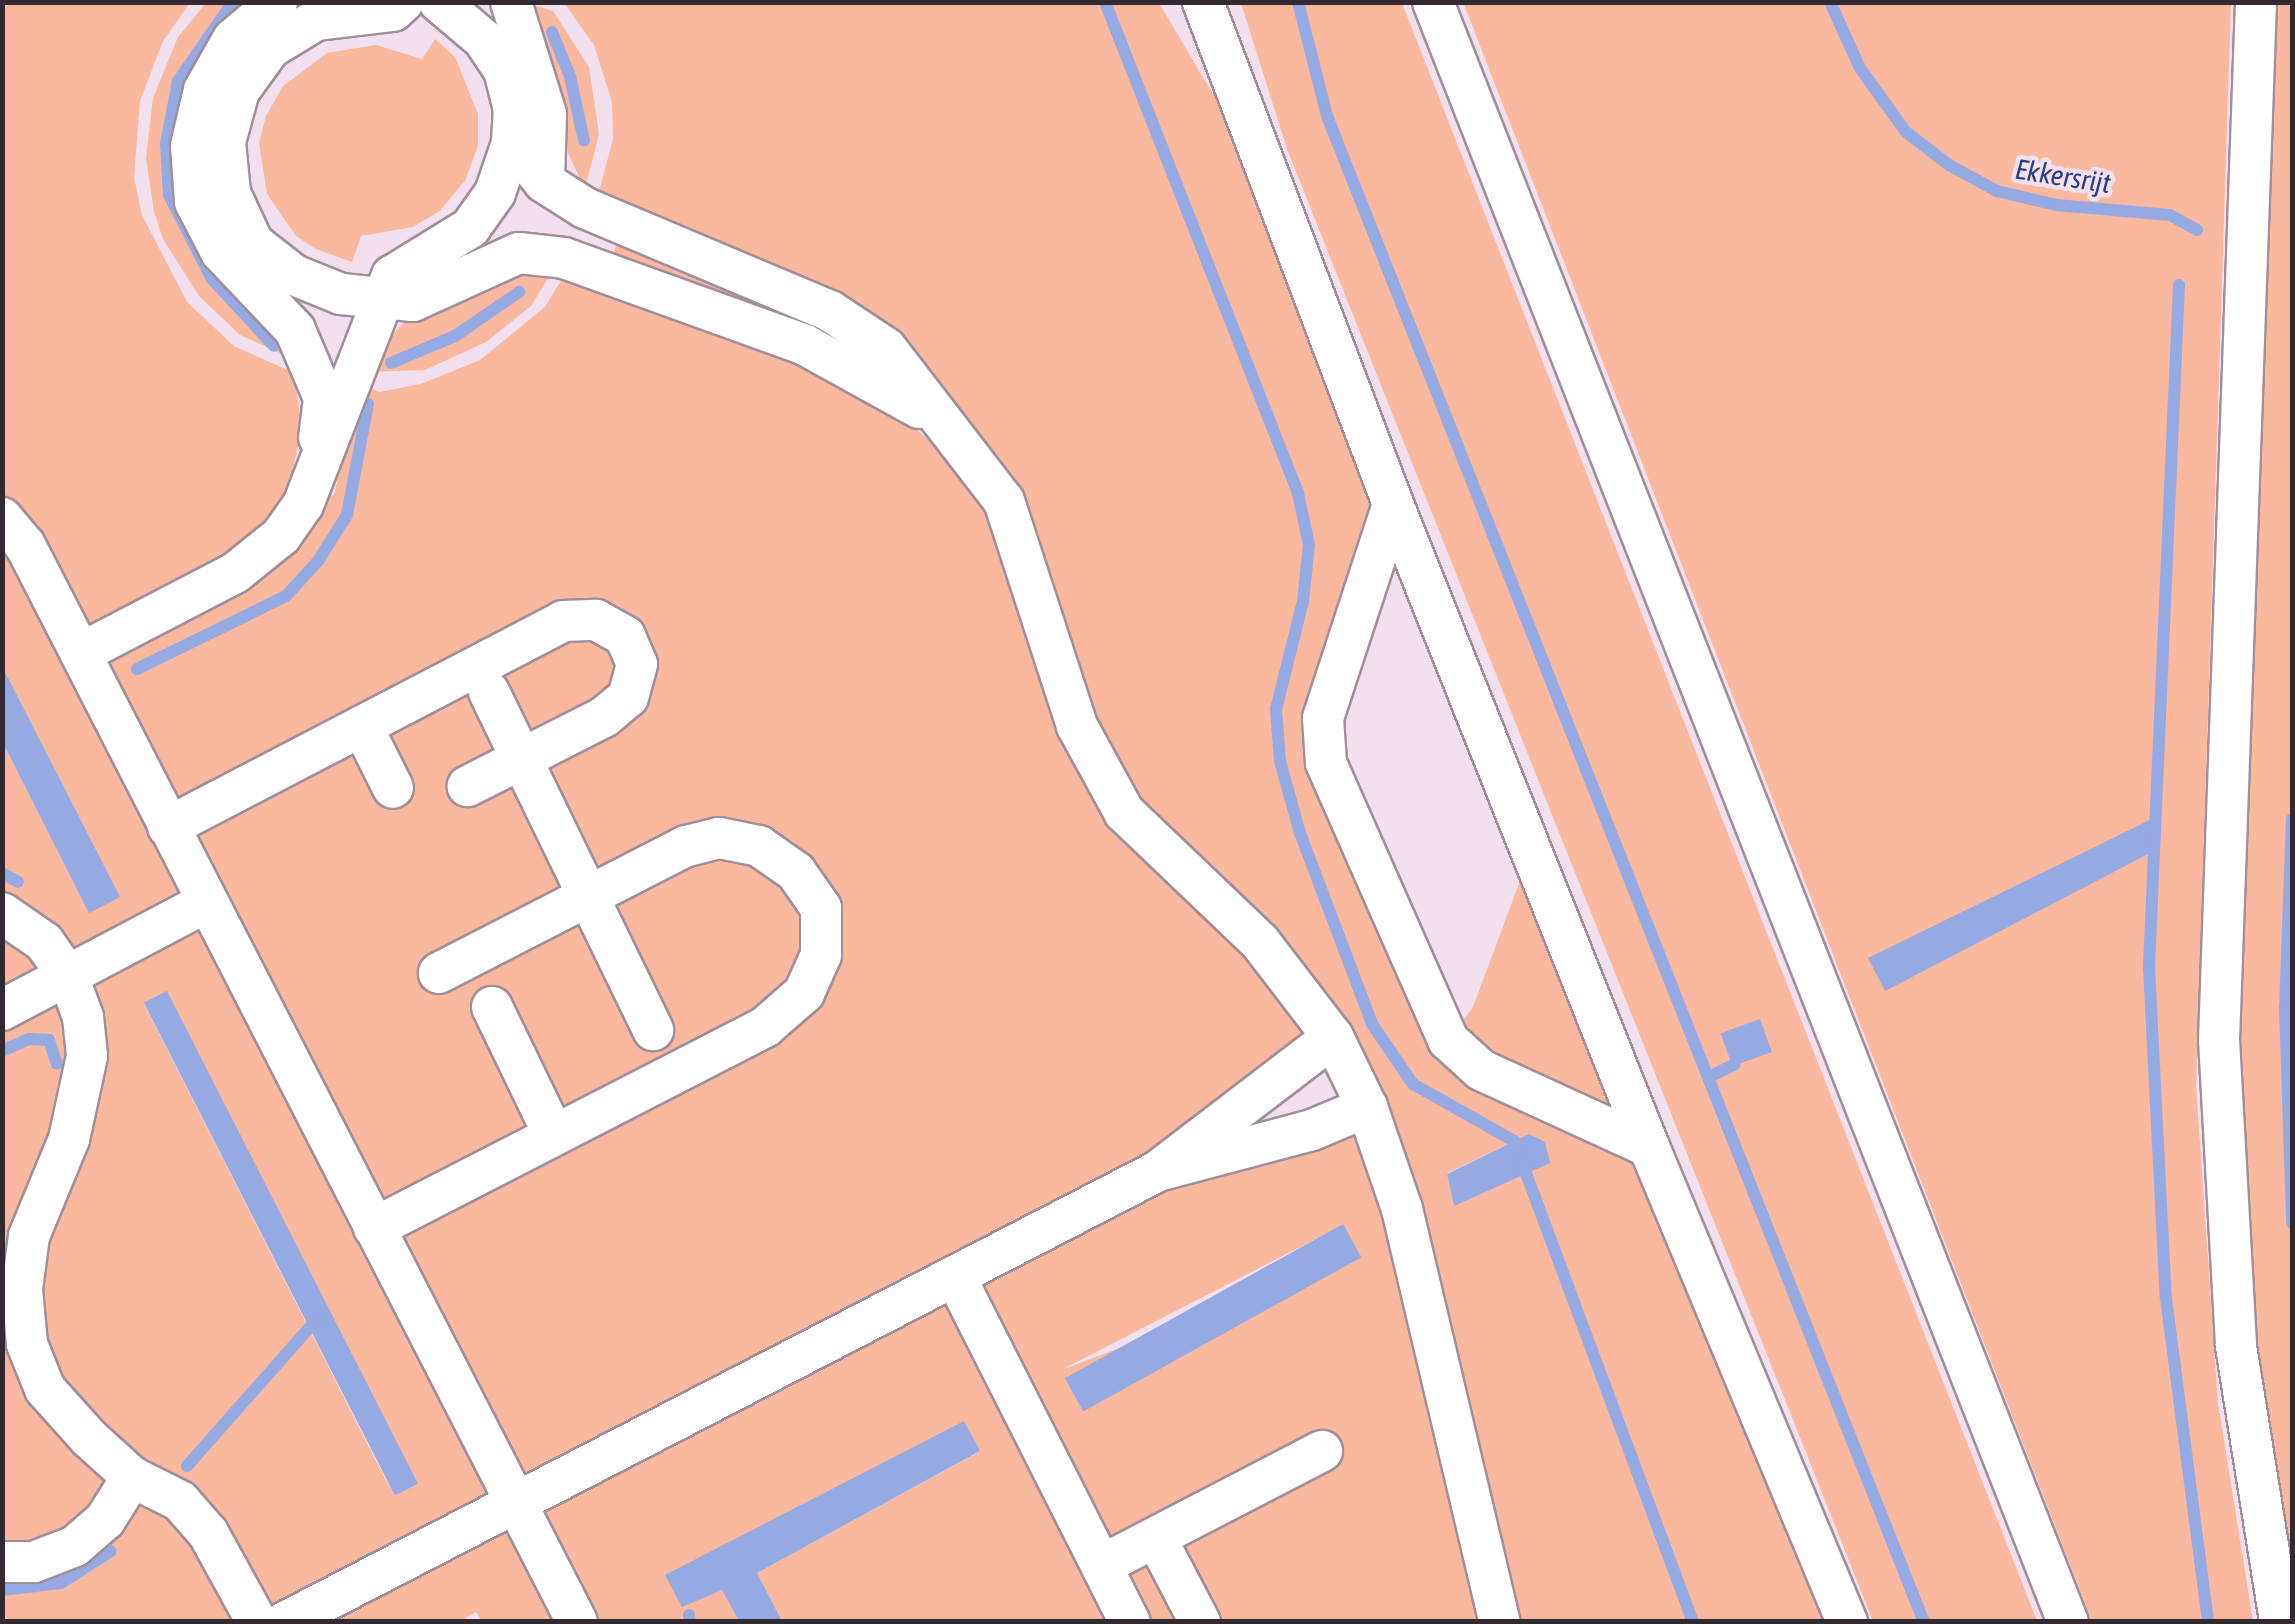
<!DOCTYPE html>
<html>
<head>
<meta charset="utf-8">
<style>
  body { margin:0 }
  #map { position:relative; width:2295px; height:1624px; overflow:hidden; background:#f3e0ee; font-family:"Asap Condensed",sans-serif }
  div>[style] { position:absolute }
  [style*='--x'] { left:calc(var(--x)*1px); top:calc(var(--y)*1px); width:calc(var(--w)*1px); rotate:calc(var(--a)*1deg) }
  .green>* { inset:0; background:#fab89e }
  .water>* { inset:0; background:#95a9e3; transform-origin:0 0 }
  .stream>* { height:12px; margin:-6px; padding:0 6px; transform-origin:6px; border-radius:6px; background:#95a9e3 }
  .roads { filter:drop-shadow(2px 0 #a08e9b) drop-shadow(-2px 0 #a08e9b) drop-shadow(0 2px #a08e9b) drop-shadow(0 -2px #a08e9b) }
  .minor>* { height:40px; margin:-20px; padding:0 20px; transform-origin:20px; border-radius:20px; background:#fff }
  span { translate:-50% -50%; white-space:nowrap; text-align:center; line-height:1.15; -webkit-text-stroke:9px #f3e0ee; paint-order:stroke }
  .water-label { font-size:28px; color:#2b3d81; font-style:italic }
  .frame { position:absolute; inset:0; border:5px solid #322a30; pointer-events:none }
</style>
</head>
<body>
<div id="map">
  <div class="green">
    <i style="clip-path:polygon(1463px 2px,2231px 3px,2196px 1086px,2218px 1403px,2253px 1621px,2092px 1621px)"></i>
    <i style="clip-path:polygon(evenodd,2px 3px,190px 3px,163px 41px,140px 101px,134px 177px,142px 215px,187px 302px,234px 346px,294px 373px,302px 429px,292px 473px,304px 504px,334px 495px,360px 384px,379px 392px,421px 384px,480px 360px,545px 307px,568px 269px,811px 362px,902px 417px,934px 445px,967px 417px,930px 375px,597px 199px,613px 139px,612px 102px,594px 45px,564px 3px,1159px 3px,1213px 94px,1237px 84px,1393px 504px,1323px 718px,1449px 1039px,1473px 1007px,1531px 851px,1847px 1621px,782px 1621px,757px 1573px,979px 1452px,964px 1421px,723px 1590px,739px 1621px,482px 1622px,476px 1612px,459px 1622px,3px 1621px,3px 743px,89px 912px,119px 897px,3px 668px,2px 3px,167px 992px,394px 1496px,144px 1004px,167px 992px,2px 3px,1332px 1038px,1366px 1107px,1161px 1169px,1332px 1038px,2px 3px,1529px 1134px,1454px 1206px,1447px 1173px,1529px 1134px,2px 3px,1343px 1225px,1360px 1257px,1061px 1370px,1343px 1225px)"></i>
    <i style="clip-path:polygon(206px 3px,250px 3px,226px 26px,264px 318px,289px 357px,240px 335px,199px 296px,163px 239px,154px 212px,146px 158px,153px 98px,178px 37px)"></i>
    <i style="clip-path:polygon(528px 3px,553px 11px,589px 67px,599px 134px,585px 189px,564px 145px)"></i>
    <i style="clip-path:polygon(1241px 3px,1402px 3px,2037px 1621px,1873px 1621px,1287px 149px)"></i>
    <i style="clip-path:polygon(2256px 3px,2292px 3px,2292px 1622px,2222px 1141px)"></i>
    <i style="clip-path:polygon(435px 39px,455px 57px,478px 114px,478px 145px,466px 179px,440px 211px,413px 227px,361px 236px,352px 262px,316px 249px,296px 236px,267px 194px,259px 143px,266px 116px,283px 86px,327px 53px,376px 45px,422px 59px)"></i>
    <i style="clip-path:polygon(618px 241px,785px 307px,856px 348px,611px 259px)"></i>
    <i style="clip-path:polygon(553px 270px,531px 306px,486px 342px,425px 370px,368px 372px,379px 347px,406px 321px,502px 276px)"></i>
  </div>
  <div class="water">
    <i style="clip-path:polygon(3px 668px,120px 897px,89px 913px,3px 743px)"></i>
    <i style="clip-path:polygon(2156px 817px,2154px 851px,1885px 991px,1868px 958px)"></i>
    <i style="left:167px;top:991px;width:553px;height:26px;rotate:63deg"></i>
    <i style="left:1760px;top:1019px;width:35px;height:42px;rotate:70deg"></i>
    <i style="clip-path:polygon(1529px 1134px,1545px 1142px,1550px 1163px,1454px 1206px,1447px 1174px)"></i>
    <i style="left:1343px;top:1224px;width:38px;height:318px;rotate:61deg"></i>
    <i style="clip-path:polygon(964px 1421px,980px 1451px,757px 1573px,782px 1621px,739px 1621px,722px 1590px,682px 1607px,665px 1575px)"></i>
  </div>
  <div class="stream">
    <i style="--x:233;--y:2;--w:96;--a:124.8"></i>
    <i style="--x:178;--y:81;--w:64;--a:100.8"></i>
    <i style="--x:166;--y:144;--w:51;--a:86.6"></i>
    <i style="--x:169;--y:195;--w:94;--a:62.9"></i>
    <i style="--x:212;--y:279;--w:91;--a:47.2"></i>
    <i style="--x:1105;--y:2;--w:528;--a:68.54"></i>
    <i style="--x:1298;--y:493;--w:53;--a:78.1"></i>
    <i style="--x:1309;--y:545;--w:56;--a:96.1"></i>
    <i style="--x:1303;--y:601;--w:111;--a:104"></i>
    <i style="--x:1276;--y:709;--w:52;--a:85.6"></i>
    <i style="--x:1280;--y:761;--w:75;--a:74.5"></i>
    <i style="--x:1300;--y:833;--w:204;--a:69.3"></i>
    <i style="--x:1372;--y:1024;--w:73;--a:55.7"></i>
    <i style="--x:1413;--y:1084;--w:116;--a:29.4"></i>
    <i style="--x:1514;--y:1141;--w:513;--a:69.59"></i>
    <i style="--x:1298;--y:2;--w:118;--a:75.7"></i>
    <i style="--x:1327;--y:116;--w:1620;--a:68.38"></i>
    <i style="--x:1830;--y:2;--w:72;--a:65.6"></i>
    <i style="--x:1860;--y:68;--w:79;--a:54.3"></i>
    <i style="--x:1906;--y:132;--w:54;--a:37.5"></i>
    <i style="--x:1949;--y:165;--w:55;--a:28.4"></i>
    <i style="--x:1997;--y:191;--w:61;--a:13.3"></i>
    <i style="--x:2056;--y:205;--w:114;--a:5"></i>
    <i style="--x:2170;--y:215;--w:31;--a:29"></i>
    <i style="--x:552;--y:32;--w:48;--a:67.8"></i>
    <i style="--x:570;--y:76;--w:66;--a:77.8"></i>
    <i style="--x:2179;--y:285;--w:683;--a:92.52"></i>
    <i style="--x:2149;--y:967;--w:331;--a:87.1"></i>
    <i style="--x:2166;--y:1298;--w:327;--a:82.6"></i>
    <i style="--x:391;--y:363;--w:69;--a:-22.9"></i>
    <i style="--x:455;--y:336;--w:78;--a:-34.5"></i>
    <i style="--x:137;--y:669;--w:166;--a:-26.1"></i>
    <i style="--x:286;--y:596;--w:47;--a:-47.6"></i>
    <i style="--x:318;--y:561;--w:54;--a:-57.8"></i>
    <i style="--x:347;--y:515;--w:113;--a:-79.3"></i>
    <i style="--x:2292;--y:819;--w:188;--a:92.1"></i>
    <i style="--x:2285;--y:1007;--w:216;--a:88.1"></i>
    <i style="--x:2;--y:873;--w:18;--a:29"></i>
    <i style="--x:2;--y:1051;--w:30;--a:-24"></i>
    <i style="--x:29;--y:1039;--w:20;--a:3"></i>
    <i style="--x:49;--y:1040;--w:25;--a:72"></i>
    <i style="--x:1709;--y:1077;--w:28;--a:-26"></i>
    <i style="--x:187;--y:1466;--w:198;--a:-48.5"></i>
    <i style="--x:2;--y:1590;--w:59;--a:-6.8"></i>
    <i style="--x:61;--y:1583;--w:59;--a:-32.6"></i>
    <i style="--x:689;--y:1615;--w:7;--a:82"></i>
  </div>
  <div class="roads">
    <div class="minor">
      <i style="--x:277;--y:2;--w:57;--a:139.9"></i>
      <i style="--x:233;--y:39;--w:59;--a:119.6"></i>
      <i style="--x:204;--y:90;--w:57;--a:103.1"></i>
      <i style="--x:191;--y:146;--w:56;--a:85.9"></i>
      <i style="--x:195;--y:202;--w:56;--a:62.5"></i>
      <i style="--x:221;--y:252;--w:108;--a:46.5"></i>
      <i style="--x:295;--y:330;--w:74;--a:66.9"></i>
      <i style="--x:324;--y:398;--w:40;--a:97.1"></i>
      <i style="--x:403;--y:2;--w:13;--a:138"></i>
      <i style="--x:393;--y:11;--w:78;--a:173.3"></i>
      <i style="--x:316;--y:20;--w:54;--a:148.7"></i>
      <i style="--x:270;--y:48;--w:53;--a:125.8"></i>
      <i style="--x:239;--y:91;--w:53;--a:105.4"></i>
      <i style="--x:225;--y:142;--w:51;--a:84.4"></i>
      <i style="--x:230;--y:193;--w:55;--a:65.3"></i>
      <i style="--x:253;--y:243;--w:52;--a:38"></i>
      <i style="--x:294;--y:275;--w:51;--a:22"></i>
      <i style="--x:341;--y:294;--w:72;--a:5.6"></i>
      <i style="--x:413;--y:301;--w:116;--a:-24.4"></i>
      <i style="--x:519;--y:253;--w:45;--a:6.3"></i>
      <i style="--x:564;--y:258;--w:256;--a:19.8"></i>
      <i style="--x:805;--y:345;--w:130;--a:28.9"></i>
      <i style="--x:511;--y:2;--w:117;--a:72.6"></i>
      <i style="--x:546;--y:114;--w:68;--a:91.7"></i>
      <i style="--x:1203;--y:2;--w:537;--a:69.27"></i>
      <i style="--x:1393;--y:504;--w:692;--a:68.29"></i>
      <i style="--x:1649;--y:1147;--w:515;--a:67.37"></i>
      <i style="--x:1433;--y:2;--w:1740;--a:68.6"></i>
      <i style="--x:2256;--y:2;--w:1039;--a:92.04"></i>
      <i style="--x:2219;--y:1040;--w:306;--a:86.8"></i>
      <i style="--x:2236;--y:1346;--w:279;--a:80.9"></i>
      <i style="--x:512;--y:143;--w:50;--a:50.6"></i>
      <i style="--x:544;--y:182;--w:49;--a:32.4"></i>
      <i style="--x:585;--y:208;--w:266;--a:22.8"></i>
      <i style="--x:830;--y:311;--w:67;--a:33.5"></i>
      <i style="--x:886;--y:348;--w:193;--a:52.4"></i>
      <i style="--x:1004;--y:501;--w:237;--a:72"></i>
      <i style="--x:1077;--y:726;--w:98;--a:61.3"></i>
      <i style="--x:1124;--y:812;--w:188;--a:43.7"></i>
      <i style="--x:1260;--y:942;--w:120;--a:52.5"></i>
      <i style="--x:1333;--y:1037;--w:78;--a:64.1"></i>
      <i style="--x:1367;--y:1107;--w:108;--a:71.1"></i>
      <i style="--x:1402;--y:1209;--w:424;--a:76.7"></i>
      <i style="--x:1393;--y:504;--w:225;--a:108.1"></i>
      <i style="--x:1323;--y:718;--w:45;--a:86.2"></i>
      <i style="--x:1326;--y:763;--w:303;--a:66.2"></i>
      <i style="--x:1448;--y:1040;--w:45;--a:42.3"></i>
      <i style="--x:1481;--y:1070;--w:185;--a:24.6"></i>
      <i style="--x:2;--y:518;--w:35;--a:50"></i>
      <i style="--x:25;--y:545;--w:1210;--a:62.86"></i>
      <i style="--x:81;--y:653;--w:174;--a:-27.5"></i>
      <i style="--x:235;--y:573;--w:59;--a:-38.8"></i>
      <i style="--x:281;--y:536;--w:38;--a:-55"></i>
      <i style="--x:303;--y:505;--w:246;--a:-68.8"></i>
      <i style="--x:392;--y:276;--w:92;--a:-31.6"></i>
      <i style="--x:470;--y:228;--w:43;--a:-54.5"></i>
      <i style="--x:495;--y:193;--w:53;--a:-71.2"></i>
      <i style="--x:512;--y:143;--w:33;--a:-87"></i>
      <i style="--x:514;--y:110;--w:41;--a:-104"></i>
      <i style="--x:504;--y:70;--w:37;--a:-124"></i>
      <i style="--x:483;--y:39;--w:57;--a:-139.9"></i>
      <i style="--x:489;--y:692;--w:376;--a:64.1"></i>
      <i style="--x:362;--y:726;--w:69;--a:63.4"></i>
      <i style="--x:168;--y:827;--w:445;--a:-27.5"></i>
      <i style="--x:563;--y:621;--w:33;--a:-2"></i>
      <i style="--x:596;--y:620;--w:33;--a:29"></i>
      <i style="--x:625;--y:636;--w:30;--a:67"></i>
      <i style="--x:637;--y:664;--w:34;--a:105"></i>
      <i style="--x:628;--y:697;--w:31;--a:140"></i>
      <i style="--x:604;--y:717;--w:153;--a:153.1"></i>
      <i style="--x:2;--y:913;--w:51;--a:34.6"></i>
      <i style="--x:44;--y:942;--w:42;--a:54.8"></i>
      <i style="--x:68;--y:976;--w:44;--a:69.9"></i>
      <i style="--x:83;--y:1017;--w:39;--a:84"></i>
      <i style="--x:87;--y:1056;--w:85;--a:102.2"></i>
      <i style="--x:69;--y:1139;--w:105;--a:112.4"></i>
      <i style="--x:29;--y:1236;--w:53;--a:97.5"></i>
      <i style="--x:22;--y:1289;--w:55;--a:84.8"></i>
      <i style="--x:27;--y:1344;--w:48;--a:68.2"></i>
      <i style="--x:45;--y:1389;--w:66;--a:48.1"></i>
      <i style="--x:89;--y:1438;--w:58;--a:42.2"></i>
      <i style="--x:132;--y:1477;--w:54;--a:26.6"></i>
      <i style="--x:180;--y:1501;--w:43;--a:48.8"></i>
      <i style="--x:208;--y:1533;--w:102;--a:61.2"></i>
      <i style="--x:492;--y:1007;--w:142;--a:64.2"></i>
      <i style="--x:2;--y:1010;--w:229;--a:-27.8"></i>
      <i style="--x:1333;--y:1037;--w:220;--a:142.6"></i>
      <i style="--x:1158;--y:1171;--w:159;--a:-14.9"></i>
      <i style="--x:1312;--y:1130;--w:60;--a:-22.7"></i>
      <i style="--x:374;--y:1228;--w:440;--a:-27.2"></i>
      <i style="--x:765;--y:1027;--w:52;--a:-41.1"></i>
      <i style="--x:804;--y:993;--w:42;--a:-65.9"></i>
      <i style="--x:821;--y:955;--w:47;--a:-90"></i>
      <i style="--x:821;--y:908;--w:44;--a:-124.8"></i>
      <i style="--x:796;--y:872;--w:45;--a:-144.9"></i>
      <i style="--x:759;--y:846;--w:41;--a:-168.7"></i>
      <i style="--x:719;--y:838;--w:34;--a:166"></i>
      <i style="--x:686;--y:846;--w:278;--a:152.8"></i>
      <i style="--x:955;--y:1276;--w:388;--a:63.2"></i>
      <i style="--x:1156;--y:1538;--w:95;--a:62.4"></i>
      <i style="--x:2;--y:1562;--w:32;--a:0"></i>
      <i style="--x:34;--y:1562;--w:44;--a:-21.3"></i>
      <i style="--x:75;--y:1546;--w:40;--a:-41"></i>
      <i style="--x:105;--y:1520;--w:51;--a:-57.9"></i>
      <i style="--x:1102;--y:1565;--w:248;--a:-27.4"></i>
      <i style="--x:285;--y:1622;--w:983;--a:-27.32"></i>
    </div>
  </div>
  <div class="water-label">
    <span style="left:2063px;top:176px;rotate:9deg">Ekkersrijt</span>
  </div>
  <div class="frame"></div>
</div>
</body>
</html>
